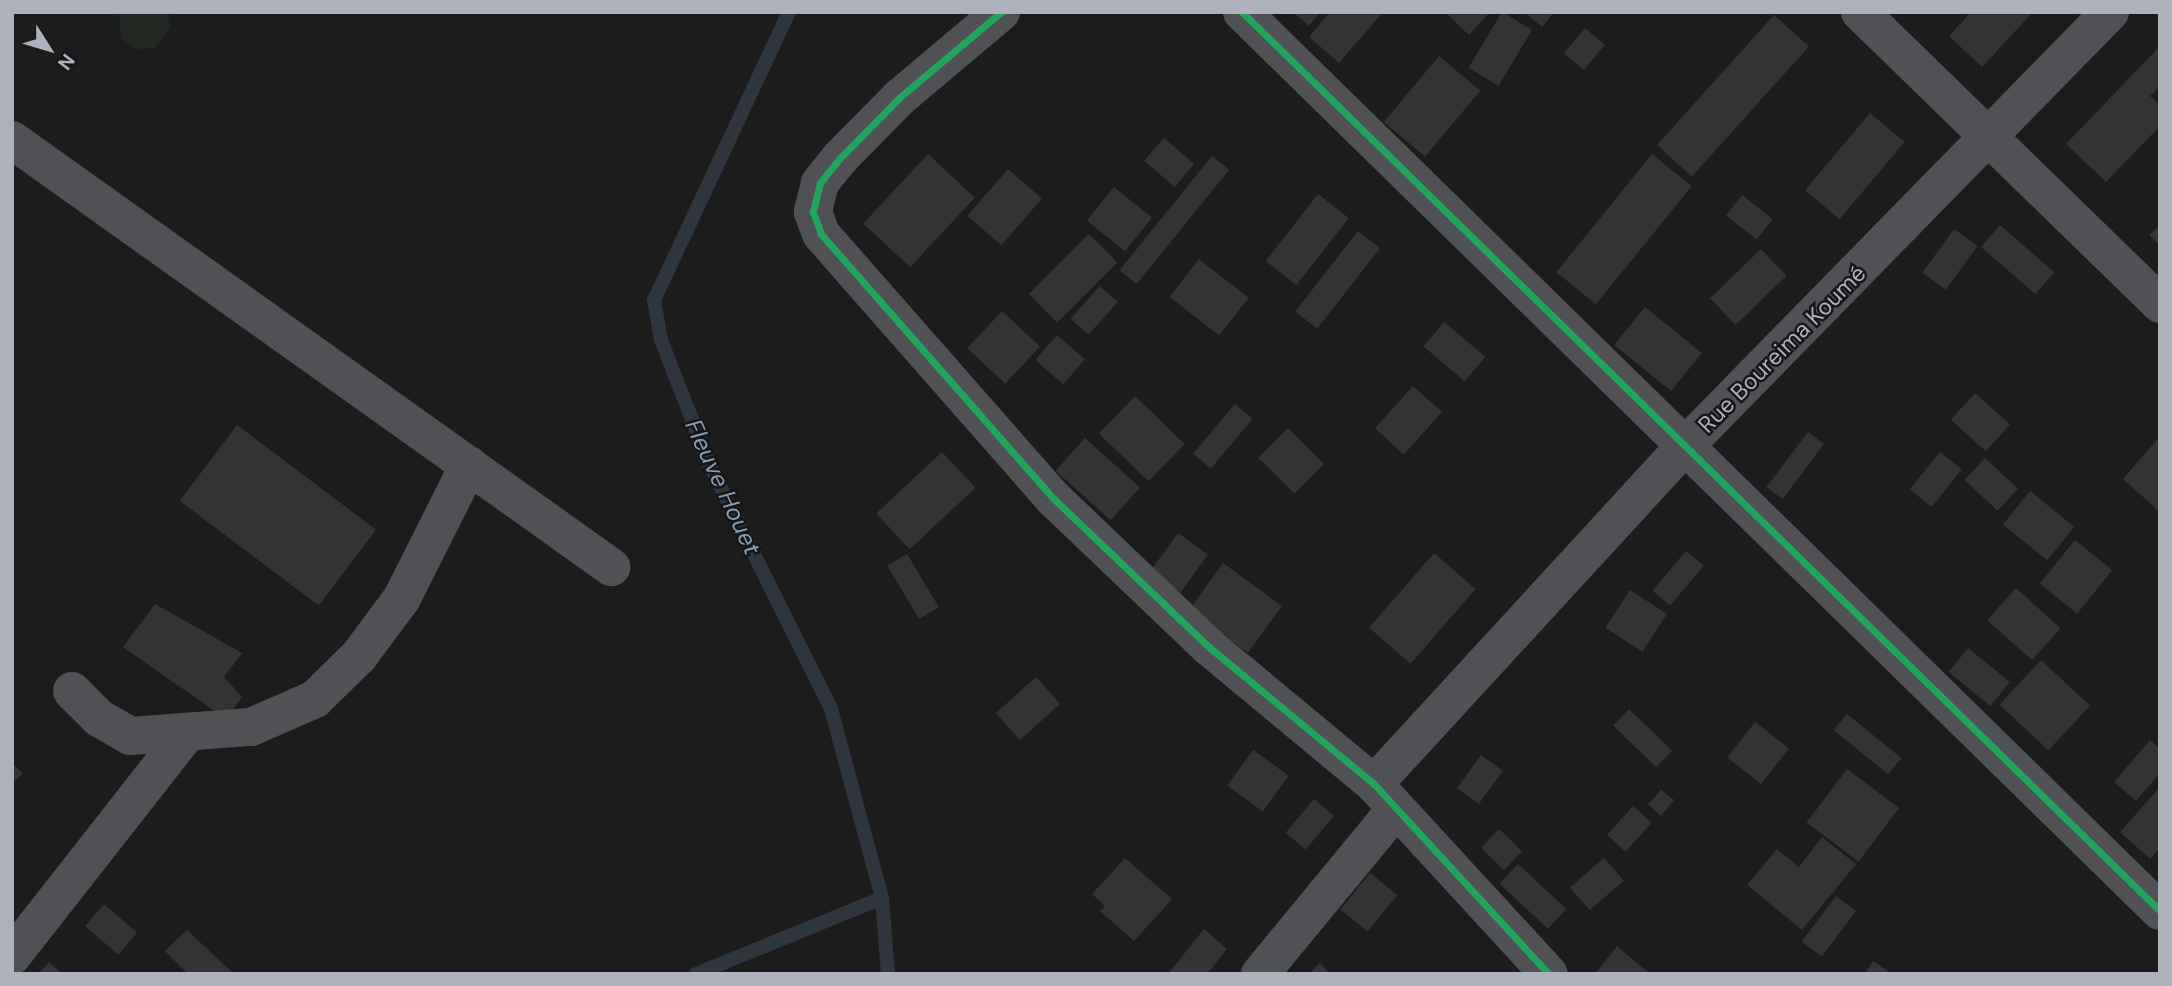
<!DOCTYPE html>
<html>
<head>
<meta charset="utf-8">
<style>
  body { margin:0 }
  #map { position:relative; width:2172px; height:986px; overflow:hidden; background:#1c1c1c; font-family:"DM Sans",sans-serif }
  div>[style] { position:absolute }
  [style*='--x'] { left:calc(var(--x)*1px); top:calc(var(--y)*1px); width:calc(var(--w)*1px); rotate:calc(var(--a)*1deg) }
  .green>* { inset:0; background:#222923 }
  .stream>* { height:14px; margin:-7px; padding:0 7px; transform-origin:7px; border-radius:7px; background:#2f363e }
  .building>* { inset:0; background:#343434; transform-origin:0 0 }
  .street>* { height:38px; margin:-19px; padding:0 19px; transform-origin:19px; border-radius:19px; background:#505155 }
  .cycleway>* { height:7px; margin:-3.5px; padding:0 3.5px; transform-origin:3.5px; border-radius:3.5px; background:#20a55d }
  span { translate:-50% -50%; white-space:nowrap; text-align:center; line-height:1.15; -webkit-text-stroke:5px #161618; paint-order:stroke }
  .street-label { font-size:23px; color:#aeb2bc }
  .water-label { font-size:24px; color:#879eb5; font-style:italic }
  .frame { position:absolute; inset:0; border:14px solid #aeb2bc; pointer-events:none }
  .north { position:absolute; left:14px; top:14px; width:70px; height:70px; -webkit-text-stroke:5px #161618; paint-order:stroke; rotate:127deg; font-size:19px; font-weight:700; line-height:28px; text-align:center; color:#aeb2bc }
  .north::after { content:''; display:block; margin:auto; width:24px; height:32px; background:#aeb2bc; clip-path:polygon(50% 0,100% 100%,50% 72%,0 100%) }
</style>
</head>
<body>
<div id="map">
  <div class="green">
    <i style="clip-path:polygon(119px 12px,168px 12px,170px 28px,154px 48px,136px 49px,121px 38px)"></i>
  </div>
  <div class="stream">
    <i style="--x:789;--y:12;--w:318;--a:115.1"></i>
    <i style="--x:654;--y:300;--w:41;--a:80.1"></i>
    <i style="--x:661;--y:340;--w:137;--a:68.7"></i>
    <i style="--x:711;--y:468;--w:269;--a:63.5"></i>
    <i style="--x:831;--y:709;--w:196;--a:74.9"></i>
    <i style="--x:882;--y:898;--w:76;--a:85.5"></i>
    <i style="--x:696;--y:974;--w:201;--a:-22.2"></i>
  </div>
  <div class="building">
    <i style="clip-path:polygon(1293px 12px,1320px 12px,1309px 26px)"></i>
    <i style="clip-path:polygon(1330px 12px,1383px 12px,1339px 63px,1309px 37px)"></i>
    <i style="clip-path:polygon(1445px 12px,1490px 12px,1469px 35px)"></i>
    <i style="left:1502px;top:12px;width:35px;height:65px;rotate:31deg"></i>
    <i style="clip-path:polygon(1524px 12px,1554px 12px,1542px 27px)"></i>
    <i style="clip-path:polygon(1971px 12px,2033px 12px,1982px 67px,1949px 36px)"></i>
    <i style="left:1774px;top:15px;width:47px;height:175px;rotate:42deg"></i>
    <i style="left:1585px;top:28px;width:26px;height:33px;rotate:40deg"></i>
    <i style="clip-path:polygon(2160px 46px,2160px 86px,2150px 96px,2160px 105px,2160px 126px,2106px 182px,2066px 144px)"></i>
    <i style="left:1439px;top:56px;width:54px;height:86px;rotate:40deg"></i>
    <i style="left:1870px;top:113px;width:45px;height:101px;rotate:40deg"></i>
    <i style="left:1164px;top:138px;width:40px;height:30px;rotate:41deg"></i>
    <i style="left:928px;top:154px;width:64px;height:95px;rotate:43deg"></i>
    <i style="left:1652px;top:154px;width:51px;height:152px;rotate:39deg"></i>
    <i style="left:1212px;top:156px;width:22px;height:147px;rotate:39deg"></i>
    <i style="left:1008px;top:169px;width:45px;height:62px;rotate:41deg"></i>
    <i style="left:1114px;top:187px;width:49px;height:43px;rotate:39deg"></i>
    <i style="left:1318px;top:194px;width:39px;height:85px;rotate:38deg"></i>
    <i style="left:1742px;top:195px;width:39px;height:26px;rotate:38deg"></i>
    <i style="left:2000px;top:225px;width:72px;height:29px;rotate:41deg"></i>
    <i style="clip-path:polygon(2160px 225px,2160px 246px,2149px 235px)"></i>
    <i style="left:1954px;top:229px;width:29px;height:54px;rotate:36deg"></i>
    <i style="left:1358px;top:231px;width:28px;height:102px;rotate:38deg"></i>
    <i style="left:1089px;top:234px;width:40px;height:85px;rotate:45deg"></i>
    <i style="left:1761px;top:249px;width:37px;height:71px;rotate:46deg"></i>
    <i style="left:1199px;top:259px;width:63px;height:48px;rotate:38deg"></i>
    <i style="left:1100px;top:286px;width:24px;height:44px;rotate:42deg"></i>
    <i style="left:1645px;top:307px;width:73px;height:49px;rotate:39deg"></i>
    <i style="left:1002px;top:311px;width:52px;height:51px;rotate:43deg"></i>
    <i style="left:1444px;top:322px;width:54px;height:32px;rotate:40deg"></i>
    <i style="left:1057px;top:335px;width:37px;height:33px;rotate:41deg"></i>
    <i style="left:1413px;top:386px;width:39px;height:57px;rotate:42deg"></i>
    <i style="left:1975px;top:393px;width:47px;height:36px;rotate:42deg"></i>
    <i style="left:1135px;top:396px;width:69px;height:52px;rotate:44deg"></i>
    <i style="left:1235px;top:404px;width:23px;height:65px;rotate:40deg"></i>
    <i style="left:237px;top:425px;width:174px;height:95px;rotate:37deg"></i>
    <i style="left:1288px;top:428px;width:51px;height:42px;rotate:45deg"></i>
    <i style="left:1808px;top:432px;width:20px;height:69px;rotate:37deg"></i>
    <i style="clip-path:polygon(2160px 436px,2160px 512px,2123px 479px)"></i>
    <i style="left:1085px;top:438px;width:74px;height:44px;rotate:42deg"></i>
    <i style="left:942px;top:452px;width:49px;height:90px;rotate:47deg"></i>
    <i style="left:1940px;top:452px;width:28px;height:48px;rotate:39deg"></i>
    <i style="left:1985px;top:458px;width:45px;height:30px;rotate:43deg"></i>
    <i style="left:2030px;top:491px;width:57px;height:43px;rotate:39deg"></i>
    <i style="left:1178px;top:533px;width:37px;height:47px;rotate:36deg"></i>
    <i style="left:2075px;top:540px;width:48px;height:56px;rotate:39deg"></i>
    <i style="left:1686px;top:551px;width:23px;height:52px;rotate:40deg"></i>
    <i style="left:1434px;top:553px;width:55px;height:99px;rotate:41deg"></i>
    <i style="left:907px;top:554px;width:62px;height:23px;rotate:59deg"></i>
    <i style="left:1223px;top:563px;width:73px;height:58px;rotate:36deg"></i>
    <i style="left:2016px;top:588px;width:60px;height:43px;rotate:42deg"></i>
    <i style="left:1630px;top:590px;width:44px;height:45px;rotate:33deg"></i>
    <i style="clip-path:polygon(155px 604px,242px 653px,224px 677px,242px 697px,226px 719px,123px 647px)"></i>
    <i style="left:1968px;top:648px;width:54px;height:31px;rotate:39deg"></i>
    <i style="left:2041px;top:660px;width:67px;height:61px;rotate:43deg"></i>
    <i style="left:1036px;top:677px;width:36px;height:54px;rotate:48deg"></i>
    <i style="left:1629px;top:709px;width:60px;height:23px;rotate:44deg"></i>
    <i style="left:1847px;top:714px;width:70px;height:21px;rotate:39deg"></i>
    <i style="left:1755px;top:722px;width:43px;height:45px;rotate:38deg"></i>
    <i style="clip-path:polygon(2150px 740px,2160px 749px,2160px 773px,2136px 801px,2114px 782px)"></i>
    <i style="left:1253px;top:750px;width:44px;height:44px;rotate:36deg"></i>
    <i style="left:1481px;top:755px;width:27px;height:41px;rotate:36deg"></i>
    <i style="clip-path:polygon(12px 763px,23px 774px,12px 783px)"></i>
    <i style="left:1847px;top:769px;width:65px;height:67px;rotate:37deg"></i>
    <i style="clip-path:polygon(2160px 787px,2160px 848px,2150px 859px,2120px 832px)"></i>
    <i style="clip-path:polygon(1661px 790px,1674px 800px,1661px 816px,1648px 804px)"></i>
    <i style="left:1314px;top:799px;width:26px;height:44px;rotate:40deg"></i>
    <i style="left:1633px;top:806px;width:25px;height:39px;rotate:42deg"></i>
    <i style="left:1499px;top:829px;width:32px;height:26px;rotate:44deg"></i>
    <i style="clip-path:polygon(1822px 837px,1856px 864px,1802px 930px,1747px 885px,1777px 849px,1799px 867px)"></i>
    <i style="clip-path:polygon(1125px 858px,1172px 899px,1134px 941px,1100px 911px,1105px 906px,1092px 894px)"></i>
    <i style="left:1604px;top:858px;width:30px;height:45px;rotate:49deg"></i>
    <i style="left:1518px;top:864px;width:66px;height:27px;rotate:43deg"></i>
    <i style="left:1370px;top:873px;width:35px;height:47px;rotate:39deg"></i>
    <i style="left:1836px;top:896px;width:25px;height:57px;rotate:37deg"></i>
    <i style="left:104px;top:904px;width:44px;height:29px;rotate:41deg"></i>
    <i style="clip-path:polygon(1204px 929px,1227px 949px,1207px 974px,1168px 974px)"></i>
    <i style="clip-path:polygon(187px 930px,234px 974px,188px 974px,165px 951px)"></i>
    <i style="clip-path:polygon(1617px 946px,1650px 974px,1595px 974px)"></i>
    <i style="clip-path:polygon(1873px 961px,1892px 974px,1865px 974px)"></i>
    <i style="clip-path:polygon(49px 962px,62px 974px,38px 974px)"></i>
    <i style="clip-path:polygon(1320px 963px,1330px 974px,1309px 974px)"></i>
  </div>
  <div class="street">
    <i style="--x:1001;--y:12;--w:133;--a:139.9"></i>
    <i style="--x:899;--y:98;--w:84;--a:134.5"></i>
    <i style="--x:840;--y:158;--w:32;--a:129"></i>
    <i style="--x:820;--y:183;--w:30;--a:104"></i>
    <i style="--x:813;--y:212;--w:23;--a:70"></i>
    <i style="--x:821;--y:234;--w:353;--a:48.7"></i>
    <i style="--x:1054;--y:499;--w:214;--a:43.7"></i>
    <i style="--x:1209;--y:647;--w:214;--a:39.7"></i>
    <i style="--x:1374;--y:784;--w:258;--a:47.4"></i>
    <i style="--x:1242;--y:12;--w:1285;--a:44.4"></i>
    <i style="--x:1860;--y:12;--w:419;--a:44.2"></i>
    <i style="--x:12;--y:140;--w:736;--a:35.48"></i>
    <i style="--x:72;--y:691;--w:38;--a:45"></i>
    <i style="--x:99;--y:718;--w:36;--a:30"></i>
    <i style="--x:130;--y:736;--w:121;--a:-4.3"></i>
    <i style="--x:251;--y:727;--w:70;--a:-23.6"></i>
    <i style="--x:315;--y:699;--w:62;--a:-44.3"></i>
    <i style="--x:359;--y:656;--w:72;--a:-53.4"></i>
    <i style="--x:402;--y:598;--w:149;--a:-63.3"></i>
    <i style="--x:1374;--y:784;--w:461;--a:-47.4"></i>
    <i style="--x:1686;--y:445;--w:606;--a:-45.6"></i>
    <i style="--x:12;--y:956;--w:281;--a:-51.9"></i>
    <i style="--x:1260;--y:974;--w:214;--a:-50.5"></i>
  </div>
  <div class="cycleway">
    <i style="--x:1001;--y:12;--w:133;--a:139.9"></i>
    <i style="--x:899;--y:98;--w:84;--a:134.5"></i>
    <i style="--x:840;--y:158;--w:32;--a:129"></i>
    <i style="--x:820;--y:183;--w:30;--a:104"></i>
    <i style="--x:813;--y:212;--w:23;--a:70"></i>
    <i style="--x:821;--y:234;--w:353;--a:48.7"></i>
    <i style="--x:1054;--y:499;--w:214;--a:43.7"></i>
    <i style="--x:1209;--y:647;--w:214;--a:39.7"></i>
    <i style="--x:1374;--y:784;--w:258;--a:47.4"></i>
    <i style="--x:1242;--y:12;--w:1285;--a:44.4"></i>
  </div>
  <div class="street-label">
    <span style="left:1782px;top:349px;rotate:-45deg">Rue Boureima Koumé</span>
  </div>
  <div class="water-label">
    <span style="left:723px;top:487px;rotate:65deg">Fleuve Houet</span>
  </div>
  <div class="frame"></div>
  <div class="north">N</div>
</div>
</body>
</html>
